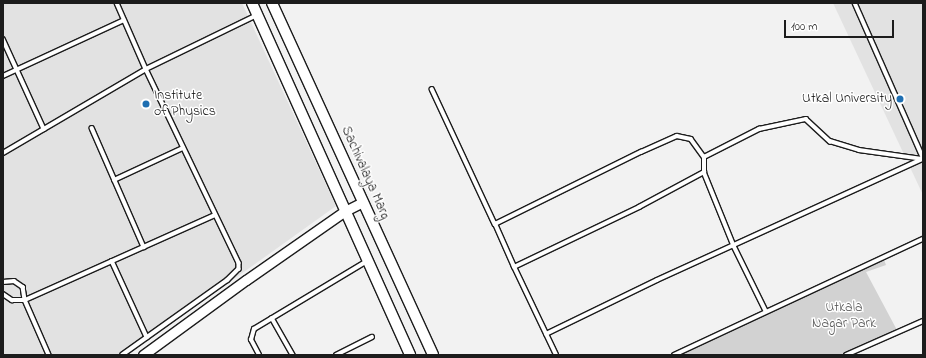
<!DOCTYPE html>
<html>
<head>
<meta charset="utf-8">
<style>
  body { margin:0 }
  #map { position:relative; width:926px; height:358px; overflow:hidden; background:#f2f2f2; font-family:"Indie Flower",sans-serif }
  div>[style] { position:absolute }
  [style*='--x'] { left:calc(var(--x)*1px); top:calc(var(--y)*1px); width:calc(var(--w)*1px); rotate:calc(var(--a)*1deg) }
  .built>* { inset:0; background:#e2e2e2 }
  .green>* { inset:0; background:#d2d2d2 }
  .roads { filter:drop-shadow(1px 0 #1c1c1c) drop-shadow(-1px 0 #1c1c1c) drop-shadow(0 1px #1c1c1c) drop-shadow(0 -1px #1c1c1c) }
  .service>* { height:3.5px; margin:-1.75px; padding:0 1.75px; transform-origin:1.75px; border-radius:1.75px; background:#fff }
  .tertiary>* { height:9px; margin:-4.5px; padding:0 4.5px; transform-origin:4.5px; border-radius:4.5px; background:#fff }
  .secondary>* { height:10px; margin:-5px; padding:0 5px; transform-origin:5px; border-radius:5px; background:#fff }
  .dots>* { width:11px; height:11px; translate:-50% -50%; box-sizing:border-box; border:2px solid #fff; border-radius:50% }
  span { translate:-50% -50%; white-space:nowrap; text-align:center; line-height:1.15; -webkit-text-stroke:3px #fff; paint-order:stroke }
  .poi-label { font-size:14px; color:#1c1c1c }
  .left { translate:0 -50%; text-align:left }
  .right { translate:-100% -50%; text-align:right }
  .street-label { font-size:14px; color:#1c1c1c }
  .park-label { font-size:14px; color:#5c5c5c }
  .frame { position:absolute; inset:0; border:4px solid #1c1c1c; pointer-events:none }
  .scale { position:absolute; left:784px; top:20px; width:110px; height:18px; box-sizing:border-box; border:2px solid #1c1c1c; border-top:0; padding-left:5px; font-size:12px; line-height:14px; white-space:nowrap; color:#1c1c1c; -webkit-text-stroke:3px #fff; paint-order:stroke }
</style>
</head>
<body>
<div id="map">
  <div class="built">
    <i style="clip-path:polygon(3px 3px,242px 3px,336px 206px,128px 355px,3px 355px)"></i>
    <i style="clip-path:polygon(833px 3px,923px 3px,923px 195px)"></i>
  </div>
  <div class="green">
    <i style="clip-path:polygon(883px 257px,886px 265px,866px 272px,898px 332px,846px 355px,683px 355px,682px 352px)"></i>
  </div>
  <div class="roads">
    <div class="service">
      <i style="--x:117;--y:3;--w:72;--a:66.3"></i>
      <i style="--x:146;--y:69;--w:215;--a:64.4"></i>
      <i style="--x:239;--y:263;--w:6;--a:90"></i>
      <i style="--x:239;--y:269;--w:16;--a:135"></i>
      <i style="--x:228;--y:280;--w:129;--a:144.5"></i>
      <i style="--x:855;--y:3;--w:168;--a:66.2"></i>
      <i style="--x:3;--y:39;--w:99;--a:65.5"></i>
      <i style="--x:3;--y:76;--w:133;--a:-24.8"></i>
      <i style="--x:432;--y:89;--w:149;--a:65"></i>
      <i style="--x:92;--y:128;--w:130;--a:66.4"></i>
      <i style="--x:3;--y:153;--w:166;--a:-30.4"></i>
      <i style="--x:146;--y:69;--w:123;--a:-25.9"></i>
      <i style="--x:704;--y:172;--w:80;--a:67.9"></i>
      <i style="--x:734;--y:246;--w:72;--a:63.8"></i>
      <i style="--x:114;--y:180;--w:76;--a:-24.9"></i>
      <i style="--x:112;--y:261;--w:84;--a:65.3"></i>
      <i style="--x:514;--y:267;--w:47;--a:-113.8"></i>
      <i style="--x:495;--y:224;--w:163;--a:-26.3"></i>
      <i style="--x:641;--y:152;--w:39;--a:-24"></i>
      <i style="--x:677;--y:136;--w:14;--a:12"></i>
      <i style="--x:691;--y:139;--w:22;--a:54"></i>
      <i style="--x:3;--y:282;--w:11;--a:-5"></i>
      <i style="--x:14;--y:281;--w:11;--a:34"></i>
      <i style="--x:23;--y:287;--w:13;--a:81"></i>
      <i style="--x:25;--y:300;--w:60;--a:66.4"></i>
      <i style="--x:3;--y:294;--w:11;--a:34"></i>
      <i style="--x:12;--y:300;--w:13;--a:0"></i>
      <i style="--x:25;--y:300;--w:208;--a:-24.1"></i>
      <i style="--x:272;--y:318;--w:43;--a:60.4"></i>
      <i style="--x:546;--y:334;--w:123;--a:-25.9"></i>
      <i style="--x:657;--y:280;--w:292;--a:-24.5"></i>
      <i style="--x:259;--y:355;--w:17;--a:-118"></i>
      <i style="--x:251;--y:340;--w:11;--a:-75"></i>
      <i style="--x:254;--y:329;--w:132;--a:-31"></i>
      <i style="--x:336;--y:355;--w:40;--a:-26.6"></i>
      <i style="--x:556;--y:355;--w:98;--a:-115.5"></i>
      <i style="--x:514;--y:267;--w:139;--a:-25.6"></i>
      <i style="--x:639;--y:207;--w:74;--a:-28.3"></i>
      <i style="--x:704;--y:172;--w:15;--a:-90"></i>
      <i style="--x:704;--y:157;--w:62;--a:-27"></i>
      <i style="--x:759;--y:129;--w:48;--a:-12"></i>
      <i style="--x:806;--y:119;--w:33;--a:43"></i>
      <i style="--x:830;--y:141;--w:30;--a:17"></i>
      <i style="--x:859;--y:150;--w:65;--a:8"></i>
      <i style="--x:674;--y:355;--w:275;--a:-25"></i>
      <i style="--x:846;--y:355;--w:84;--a:-23.8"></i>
    </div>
    <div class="tertiary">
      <i style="--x:143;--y:355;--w:127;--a:-36.1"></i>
      <i style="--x:246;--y:280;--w:121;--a:-34.9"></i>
      <i style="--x:345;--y:211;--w:20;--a:-27"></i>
    </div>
    <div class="secondary">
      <i style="--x:252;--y:3;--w:386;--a:65.8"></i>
      <i style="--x:272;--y:3;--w:387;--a:65.4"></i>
    </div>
  </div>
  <div class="dots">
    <i style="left:900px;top:99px;background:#1f6fb2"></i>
    <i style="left:146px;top:104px;background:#1f6fb2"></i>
  </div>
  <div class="poi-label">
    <span class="left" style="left:154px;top:104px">Institute<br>of Physics</span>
    <span class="right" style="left:892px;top:99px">Utkal University</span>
  </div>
  <div class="street-label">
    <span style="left:365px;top:173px;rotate:66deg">Sachivalaya Marg</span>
  </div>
  <div class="park-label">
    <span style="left:844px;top:316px">Utkala<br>Nagar Park</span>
  </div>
  <div class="frame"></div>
  <div class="scale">100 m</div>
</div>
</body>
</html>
